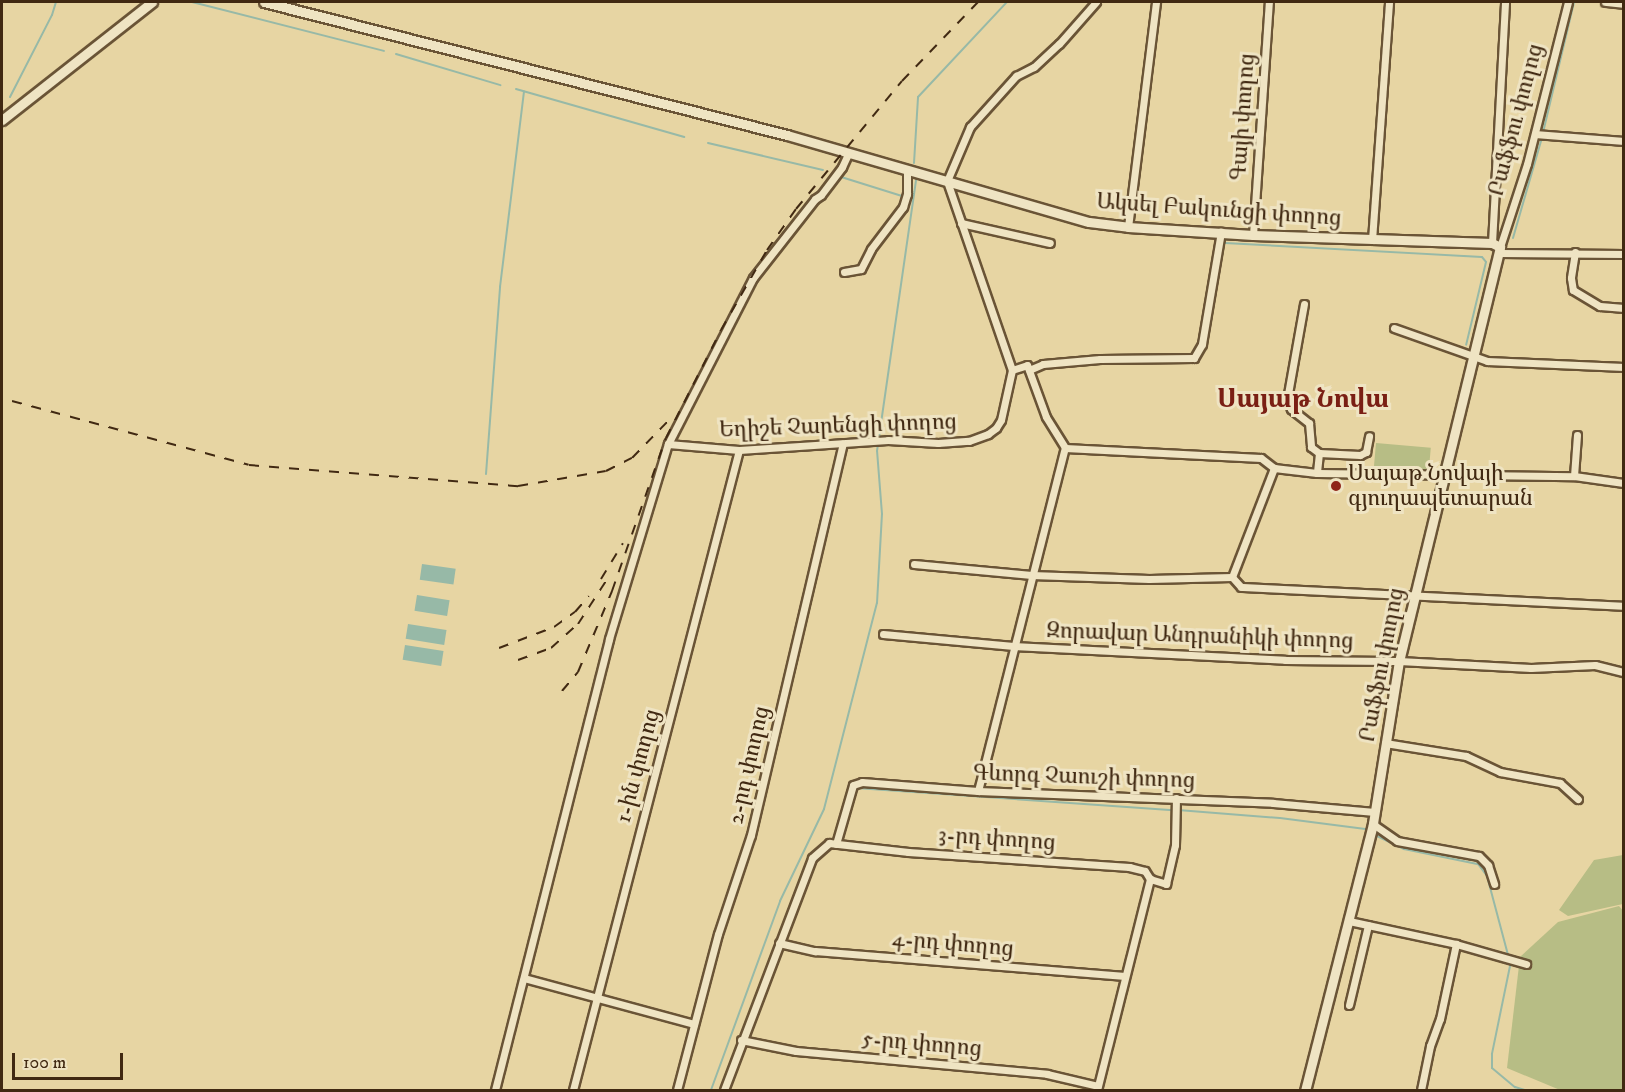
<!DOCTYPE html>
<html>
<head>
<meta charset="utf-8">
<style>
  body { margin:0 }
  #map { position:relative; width:1625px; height:1092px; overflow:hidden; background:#e7d5a3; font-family:"IM FELL DW Pica","Noto Serif Armenian",serif }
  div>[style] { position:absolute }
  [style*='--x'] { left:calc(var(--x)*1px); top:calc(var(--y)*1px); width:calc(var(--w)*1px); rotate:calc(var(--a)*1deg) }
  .green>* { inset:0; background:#b7bd85; transform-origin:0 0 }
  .water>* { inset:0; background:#97b9a7; transform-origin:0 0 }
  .stream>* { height:2px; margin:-1px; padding:0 1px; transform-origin:1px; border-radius:1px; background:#97b9a7 }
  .roads { filter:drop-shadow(2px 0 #6a5436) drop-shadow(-2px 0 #6a5436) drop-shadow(0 2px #6a5436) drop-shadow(0 -2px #6a5436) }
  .street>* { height:7px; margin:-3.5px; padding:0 3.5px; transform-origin:3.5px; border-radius:3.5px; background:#efe4c3 }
  .secondary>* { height:9px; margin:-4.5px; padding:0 4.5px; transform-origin:4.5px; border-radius:4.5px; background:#efe4c3 }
  .rail>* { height:2px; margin-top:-1px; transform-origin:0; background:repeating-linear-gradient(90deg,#412912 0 10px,transparent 0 20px) }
  .dots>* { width:16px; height:16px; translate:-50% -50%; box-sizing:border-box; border:3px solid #efe4c3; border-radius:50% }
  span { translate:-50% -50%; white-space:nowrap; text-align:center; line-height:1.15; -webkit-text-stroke:6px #efe4c3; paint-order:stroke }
  .street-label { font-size:22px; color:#412912 }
  .poi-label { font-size:22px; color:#412912 }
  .left { translate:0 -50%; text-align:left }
  .quarter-label { font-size:26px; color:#7a1f14; font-weight:700 }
  .frame { position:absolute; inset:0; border:3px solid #412912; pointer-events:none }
  .scale { position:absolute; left:12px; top:1053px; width:111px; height:27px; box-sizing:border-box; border:3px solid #412912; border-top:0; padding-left:8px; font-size:18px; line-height:21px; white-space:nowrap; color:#412912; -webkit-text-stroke:4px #efe4c3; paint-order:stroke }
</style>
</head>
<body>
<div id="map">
  <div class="green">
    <i style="left:1376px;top:443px;width:55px;height:24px;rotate:5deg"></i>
    <i style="clip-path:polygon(1623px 833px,1623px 904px,1568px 916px,1559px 910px,1594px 860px,1623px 855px)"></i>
    <i style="clip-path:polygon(1619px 906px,1624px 912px,1623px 1090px,1560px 1090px,1507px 1068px,1520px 957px,1558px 922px)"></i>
  </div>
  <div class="water">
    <i style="left:422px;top:564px;width:34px;height:16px;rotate:8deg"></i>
    <i style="left:417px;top:595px;width:33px;height:16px;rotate:9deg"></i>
    <i style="left:408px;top:624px;width:39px;height:15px;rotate:9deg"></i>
    <i style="left:405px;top:645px;width:39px;height:15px;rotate:9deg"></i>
  </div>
  <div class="stream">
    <i style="--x:192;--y:2;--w:198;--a:14.3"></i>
    <i style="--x:396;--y:54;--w:109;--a:16.6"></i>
    <i style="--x:516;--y:89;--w:175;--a:15.9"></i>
    <i style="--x:10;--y:97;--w:92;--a:-62.9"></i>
    <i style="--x:52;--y:15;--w:14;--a:-73"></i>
    <i style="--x:708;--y:143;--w:118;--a:13.2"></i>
    <i style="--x:914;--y:163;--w:66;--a:-86.5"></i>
    <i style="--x:918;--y:97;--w:130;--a:-46.9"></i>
    <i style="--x:838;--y:176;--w:67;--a:17.4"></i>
    <i style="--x:1513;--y:238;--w:101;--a:-73.9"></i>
    <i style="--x:1541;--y:141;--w:143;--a:-76.6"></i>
    <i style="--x:1225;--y:243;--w:257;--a:3.1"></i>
    <i style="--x:1482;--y:257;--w:6;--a:51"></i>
    <i style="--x:1486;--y:262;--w:85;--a:103.5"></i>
    <i style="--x:486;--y:474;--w:188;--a:-85.7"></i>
    <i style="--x:500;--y:287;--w:197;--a:-83"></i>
    <i style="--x:856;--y:788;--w:318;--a:4"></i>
    <i style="--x:1178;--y:810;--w:102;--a:4.5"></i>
    <i style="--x:1280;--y:818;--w:86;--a:7.4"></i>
    <i style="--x:1377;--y:836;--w:30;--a:26"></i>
    <i style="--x:1404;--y:849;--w:76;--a:11.5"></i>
    <i style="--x:1478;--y:864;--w:15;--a:53"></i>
    <i style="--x:1487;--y:876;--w:82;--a:75.1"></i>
    <i style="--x:1510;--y:966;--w:90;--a:101.6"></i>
    <i style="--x:1492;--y:1054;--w:14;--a:90"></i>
    <i style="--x:1492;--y:1068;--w:30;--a:40"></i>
    <i style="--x:1515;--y:1087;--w:10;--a:17"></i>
    <i style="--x:711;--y:1090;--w:201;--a:-69.9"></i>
    <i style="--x:780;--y:901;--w:102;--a:-64.4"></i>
    <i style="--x:824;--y:809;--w:213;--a:-75.6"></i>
    <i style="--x:877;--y:603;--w:89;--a:-86.8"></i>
    <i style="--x:882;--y:514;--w:63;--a:-94.5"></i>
    <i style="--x:877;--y:451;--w:275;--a:-81.8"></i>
  </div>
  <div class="roads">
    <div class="street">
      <i style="--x:1605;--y:2;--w:19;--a:6"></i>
      <i style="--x:1535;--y:134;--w:89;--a:4.5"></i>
      <i style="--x:961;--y:223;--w:91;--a:12.7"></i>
      <i style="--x:1128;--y:227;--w:227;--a:-82.9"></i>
      <i style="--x:1253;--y:235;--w:234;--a:-86.1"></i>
      <i style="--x:1372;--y:240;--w:239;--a:-85.9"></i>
      <i style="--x:1492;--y:243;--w:241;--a:-86.9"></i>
      <i style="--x:1500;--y:247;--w:87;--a:-72"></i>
      <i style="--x:1527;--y:164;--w:167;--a:-75.8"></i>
      <i style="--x:1575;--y:252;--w:26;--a:99"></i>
      <i style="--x:1571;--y:278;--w:12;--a:81"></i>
      <i style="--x:1573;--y:290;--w:31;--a:31"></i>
      <i style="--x:1600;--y:306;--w:24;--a:5"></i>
      <i style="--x:1500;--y:253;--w:124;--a:0.5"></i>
      <i style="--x:844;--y:272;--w:17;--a:-10"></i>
      <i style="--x:861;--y:269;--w:22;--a:-63"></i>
      <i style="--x:871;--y:249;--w:53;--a:-52.7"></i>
      <i style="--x:903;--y:207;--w:14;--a:-73"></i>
      <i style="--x:907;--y:194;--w:24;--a:-90"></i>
      <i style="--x:1304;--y:304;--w:97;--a:100.1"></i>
      <i style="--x:1287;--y:399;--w:11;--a:68"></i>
      <i style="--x:1291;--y:409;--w:23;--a:38"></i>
      <i style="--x:1309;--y:423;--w:24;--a:85"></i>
      <i style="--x:1311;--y:447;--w:10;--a:37"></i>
      <i style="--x:1319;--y:453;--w:20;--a:96"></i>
      <i style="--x:1394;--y:328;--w:99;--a:19.5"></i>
      <i style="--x:1487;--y:361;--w:137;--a:2.5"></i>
      <i style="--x:1012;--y:370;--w:16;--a:-18"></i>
      <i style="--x:1027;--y:365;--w:55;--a:69.9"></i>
      <i style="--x:1046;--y:417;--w:36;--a:58"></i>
      <i style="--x:1029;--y:370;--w:15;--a:-23"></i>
      <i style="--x:1043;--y:364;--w:57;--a:-5"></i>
      <i style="--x:1100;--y:359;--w:94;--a:-0.6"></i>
      <i style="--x:1194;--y:358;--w:16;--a:-60"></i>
      <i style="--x:1202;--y:344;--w:114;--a:-80.4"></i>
      <i style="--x:668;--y:444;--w:71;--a:4.8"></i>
      <i style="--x:739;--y:450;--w:149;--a:-3.8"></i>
      <i style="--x:888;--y:440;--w:50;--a:3.4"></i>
      <i style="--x:938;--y:443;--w:31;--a:-4"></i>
      <i style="--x:969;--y:441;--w:20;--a:-20"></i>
      <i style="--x:988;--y:434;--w:10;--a:-37"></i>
      <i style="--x:996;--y:428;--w:9;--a:-58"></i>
      <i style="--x:1001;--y:420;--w:51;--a:-77.6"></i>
      <i style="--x:1012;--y:370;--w:200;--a:-109"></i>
      <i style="--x:947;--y:181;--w:59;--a:-66.9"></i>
      <i style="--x:970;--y:127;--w:69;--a:-48"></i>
      <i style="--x:1016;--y:76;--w:20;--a:-27"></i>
      <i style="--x:1034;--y:67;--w:34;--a:-43"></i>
      <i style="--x:1059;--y:44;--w:56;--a:-48.6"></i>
      <i style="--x:1065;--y:448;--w:196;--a:2.9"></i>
      <i style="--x:1261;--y:458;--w:16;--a:38"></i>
      <i style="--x:1274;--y:468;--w:43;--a:6.6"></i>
      <i style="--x:1317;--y:473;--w:257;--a:0.7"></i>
      <i style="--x:1574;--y:476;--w:50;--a:8"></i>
      <i style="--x:1319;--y:453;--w:41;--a:2.8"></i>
      <i style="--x:1360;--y:455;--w:7;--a:-27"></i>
      <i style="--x:1366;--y:452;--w:16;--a:-79"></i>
      <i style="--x:1574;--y:476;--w:41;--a:-85.8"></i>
      <i style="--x:914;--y:564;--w:118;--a:5.4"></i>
      <i style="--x:1031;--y:575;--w:118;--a:1.9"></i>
      <i style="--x:1149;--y:579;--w:83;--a:-1.4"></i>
      <i style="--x:1232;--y:577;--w:13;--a:48"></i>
      <i style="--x:1241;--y:587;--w:383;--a:2.8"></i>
      <i style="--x:1232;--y:577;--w:117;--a:-68.9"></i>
      <i style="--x:883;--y:634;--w:131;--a:5.3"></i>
      <i style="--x:1013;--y:646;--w:272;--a:2.9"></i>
      <i style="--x:1285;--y:660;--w:114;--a:0.5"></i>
      <i style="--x:1399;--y:661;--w:132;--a:3"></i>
      <i style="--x:1531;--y:668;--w:64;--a:-2.7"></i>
      <i style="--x:1595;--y:665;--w:30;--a:14"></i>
      <i style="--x:1385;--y:743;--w:82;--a:9.1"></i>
      <i style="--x:1466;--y:756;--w:38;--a:25"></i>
      <i style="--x:1500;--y:772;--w:61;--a:10.4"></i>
      <i style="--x:1560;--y:783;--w:24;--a:42"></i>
      <i style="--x:978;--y:791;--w:354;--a:-75.8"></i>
      <i style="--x:1373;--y:824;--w:29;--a:35"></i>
      <i style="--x:1397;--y:841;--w:83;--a:10.4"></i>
      <i style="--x:1479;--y:856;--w:13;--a:45"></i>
      <i style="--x:1488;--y:865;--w:20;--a:72"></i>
      <i style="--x:836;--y:844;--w:61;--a:-73.9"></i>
      <i style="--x:853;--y:785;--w:9;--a:-18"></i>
      <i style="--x:862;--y:782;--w:116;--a:4.4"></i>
      <i style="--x:978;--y:791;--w:295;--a:2.3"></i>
      <i style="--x:1273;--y:803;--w:102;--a:5"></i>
      <i style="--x:1150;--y:879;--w:17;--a:17"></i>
      <i style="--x:1166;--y:884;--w:40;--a:-77"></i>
      <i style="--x:1175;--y:845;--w:47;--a:-88.8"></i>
      <i style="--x:1349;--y:921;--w:109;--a:12.1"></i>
      <i style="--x:1456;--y:944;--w:73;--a:15.9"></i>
      <i style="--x:779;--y:943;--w:37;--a:13"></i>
      <i style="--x:815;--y:951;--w:311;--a:4.6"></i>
      <i style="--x:524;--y:978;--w:176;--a:15.1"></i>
      <i style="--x:1349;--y:1005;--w:82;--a:-76.6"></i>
      <i style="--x:741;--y:1040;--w:56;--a:11.3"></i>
      <i style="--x:796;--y:1051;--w:252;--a:5.2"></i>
      <i style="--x:1047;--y:1074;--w:52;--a:13.2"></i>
      <i style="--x:495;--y:1090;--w:465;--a:-75.8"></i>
      <i style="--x:609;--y:639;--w:204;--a:-73.2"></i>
      <i style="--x:668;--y:444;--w:186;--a:-62.9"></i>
      <i style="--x:753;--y:278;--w:100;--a:-51.9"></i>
      <i style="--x:815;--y:199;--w:7;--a:-34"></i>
      <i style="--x:821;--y:195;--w:35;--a:-53"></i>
      <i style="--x:842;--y:167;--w:14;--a:-65"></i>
      <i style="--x:573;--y:1090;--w:661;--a:-75.46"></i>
      <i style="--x:677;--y:1090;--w:161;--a:-75.3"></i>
      <i style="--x:718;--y:934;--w:104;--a:-71.6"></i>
      <i style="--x:751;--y:835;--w:402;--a:-76.8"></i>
      <i style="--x:724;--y:1090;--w:248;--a:-69.2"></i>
      <i style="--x:812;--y:858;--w:23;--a:-41"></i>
      <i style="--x:829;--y:843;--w:80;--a:6.5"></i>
      <i style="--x:908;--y:852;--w:222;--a:3.9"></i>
      <i style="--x:1129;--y:867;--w:16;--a:14"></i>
      <i style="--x:1145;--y:871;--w:9;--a:58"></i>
      <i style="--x:1097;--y:1090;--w:218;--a:-75.9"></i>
      <i style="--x:1421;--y:1090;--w:45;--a:-78.4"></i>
      <i style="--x:1430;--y:1046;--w:29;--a:-70"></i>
      <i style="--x:1440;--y:1019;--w:77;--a:-78"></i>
    </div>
    <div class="secondary">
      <i style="--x:264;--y:2;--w:540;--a:14.27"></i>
      <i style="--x:787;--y:135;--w:314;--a:16.1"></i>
      <i style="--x:1089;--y:222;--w:39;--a:7"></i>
      <i style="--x:1128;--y:227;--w:125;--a:3.7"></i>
      <i style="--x:1253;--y:235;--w:239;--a:1.9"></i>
      <i style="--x:1492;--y:243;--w:9;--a:27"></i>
      <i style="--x:1500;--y:247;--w:426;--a:103.7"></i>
      <i style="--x:1399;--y:661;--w:165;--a:99.1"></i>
      <i style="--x:1373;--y:824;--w:275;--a:104.3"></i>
      <i style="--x:2;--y:120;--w:191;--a:-38.2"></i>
    </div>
  </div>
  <div class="rail">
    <i style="--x:12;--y:401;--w:245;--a:15.1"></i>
    <i style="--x:249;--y:465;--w:270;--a:4.5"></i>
    <i style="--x:518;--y:486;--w:89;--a:-9.7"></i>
    <i style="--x:606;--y:471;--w:29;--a:-27"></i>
    <i style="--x:632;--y:458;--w:56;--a:-45.7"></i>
    <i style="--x:601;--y:579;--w:42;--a:-58.6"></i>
    <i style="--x:499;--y:648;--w:59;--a:-20.9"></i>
    <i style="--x:554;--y:627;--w:26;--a:-36"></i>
    <i style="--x:575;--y:612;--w:21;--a:-49"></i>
    <i style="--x:518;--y:660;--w:35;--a:-20"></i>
    <i style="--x:551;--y:648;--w:36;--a:-42"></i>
    <i style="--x:578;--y:624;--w:59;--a:-56.9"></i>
    <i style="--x:562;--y:691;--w:25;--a:-50"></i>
    <i style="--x:578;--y:672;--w:88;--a:-67.2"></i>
    <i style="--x:612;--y:591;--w:162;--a:-70.6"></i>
    <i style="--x:666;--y:438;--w:121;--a:-63"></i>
    <i style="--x:721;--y:330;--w:92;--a:-60.1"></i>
    <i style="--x:767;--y:250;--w:50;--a:-54.7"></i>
    <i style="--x:796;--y:209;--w:166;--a:-50.4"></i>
    <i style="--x:902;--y:81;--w:110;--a:-46.1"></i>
  </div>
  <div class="dots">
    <i style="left:1336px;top:486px;background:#8f2418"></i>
  </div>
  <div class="street-label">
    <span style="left:1243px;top:117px;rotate:-86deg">Գայի փողոց</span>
    <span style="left:1516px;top:120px;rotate:-75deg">Րաֆֆու փողոց</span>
    <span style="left:1219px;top:210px;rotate:4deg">Ակսել Բակունցի փողոց</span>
    <span style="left:838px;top:426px;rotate:-2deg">Եղիշե Չարենցի փողոց</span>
    <span style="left:1200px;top:636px;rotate:2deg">Զորավար Անդրանիկի փողոց</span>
    <span style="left:1382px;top:665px;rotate:-79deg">Րաֆֆու փողոց</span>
    <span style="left:749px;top:765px;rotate:-77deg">2-րդ փողոց</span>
    <span style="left:638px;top:766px;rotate:-75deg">1-ին փողոց</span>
    <span style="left:1084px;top:777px;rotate:2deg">Գևորգ Չաուշի փողոց</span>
    <span style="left:997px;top:839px;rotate:4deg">3-րդ փողոց</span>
    <span style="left:953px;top:944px;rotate:5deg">4-րդ փողոց</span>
    <span style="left:922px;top:1044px;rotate:5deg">5-րդ փողոց</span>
  </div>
  <div class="poi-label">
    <span class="left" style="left:1348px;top:486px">Սայաթ Նովայի<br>գյուղապետարան</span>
  </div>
  <div class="quarter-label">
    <span style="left:1303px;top:400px">Սայաթ Նովա</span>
  </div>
  <div class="frame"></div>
  <div class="scale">100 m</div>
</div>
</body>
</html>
